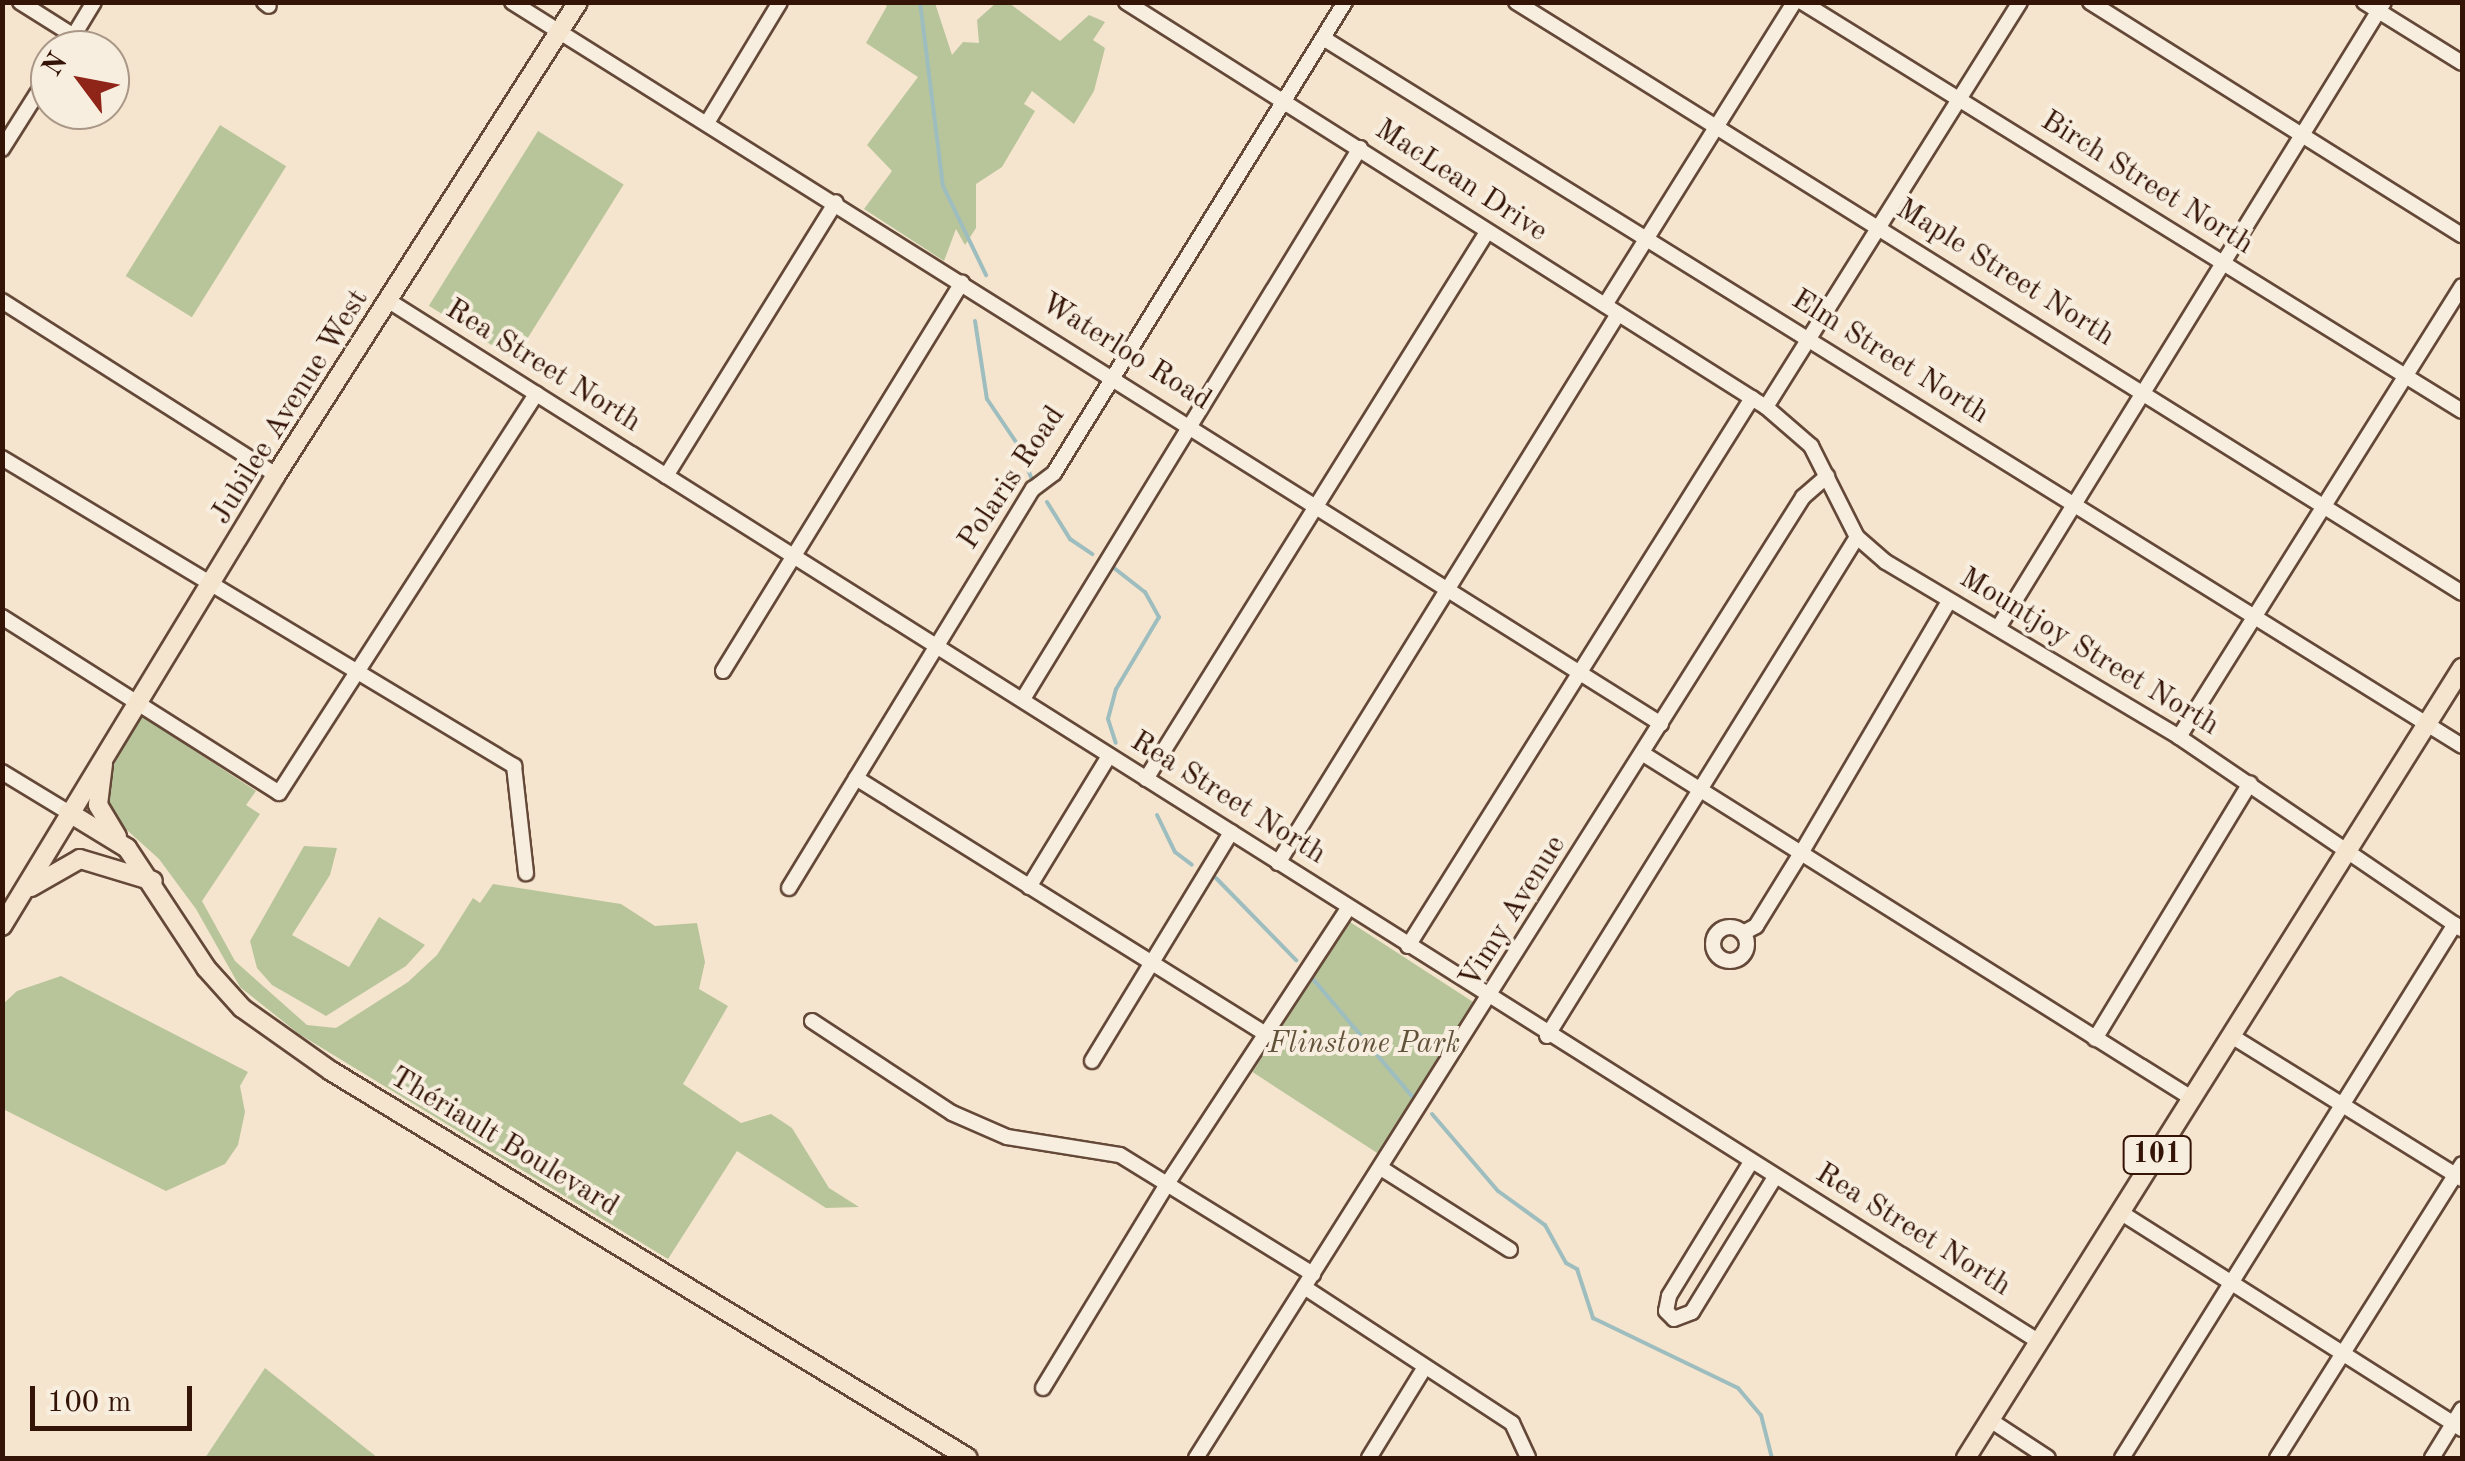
<!DOCTYPE html>
<html>
<head>
<meta charset="utf-8">
<style>
  body { margin:0 }
  #map { position:relative; width:2465px; height:1461px; overflow:hidden; background:#f5e5ce; font-family:"Old Standard TT",serif }
  div>[style] { position:absolute }
  [style*='--x'] { left:calc(var(--x)*1px); top:calc(var(--y)*1px); width:calc(var(--w)*1px); rotate:calc(var(--a)*1deg) }
  .green>* { inset:0; background:#b8c59b; transform-origin:0 0 }
  .stream>* { height:4px; margin:-2px; padding:0 2px; transform-origin:2px; border-radius:2px; background:#9ebdbf }
  .roads { filter:drop-shadow(2px 0 #644838) drop-shadow(-2px 0 #644838) drop-shadow(0 2px #644838) drop-shadow(0 -2px #644838) }
  .minor>* { height:14px; margin:-7px; padding:0 7px; transform-origin:7px; border-radius:7px; background:#f8eedf }
  .minor>.ring { margin:-7px; padding:0; box-sizing:content-box; background:none; border:14px solid #f8eedf; border-radius:50% }
  .major>* { height:18px; margin:-9px; padding:0 9px; transform-origin:9px; border-radius:9px; background:#f5e5ce }
  span { translate:-50% -50%; white-space:nowrap; text-align:center; line-height:1.15; -webkit-text-stroke:8px #f8eedf; paint-order:stroke }
  .shield-label span { padding:2px 8px; background:#f8eedf; border:2px solid; border-radius:8px; -webkit-text-stroke-width:0 }
  .shield-label { font-size:28px; color:#341406; font-weight:700 }
  .street-label { font-size:30px; color:#341406 }
  .park-label { font-size:30px; color:#62523a; font-style:italic }
  .frame { position:absolute; inset:0; border:5px solid #341406; pointer-events:none }
  .north { position:absolute; left:30px; top:30px; width:100px; height:100px; box-sizing:border-box; background:#f8eedf; border:2px solid #aa9788; border-radius:50%; rotate:302deg; font-size:28px; font-weight:700; line-height:40px; text-align:center; color:#341406 }
  .north::after { content:''; display:block; margin:auto; width:35px; height:45px; background:#8f2418; clip-path:polygon(50% 0,100% 100%,50% 72%,0 100%) }
  .scale { position:absolute; left:30px; top:1386px; width:162px; height:45px; box-sizing:border-box; border:5px solid #341406; border-top:0; padding-left:12px; font-size:30px; line-height:35px; white-space:nowrap; color:#341406; -webkit-text-stroke:8px #f8eedf; paint-order:stroke }
</style>
</head>
<body>
<div id="map">
  <div class="green">
    <i style="clip-path:polygon(882px 3px,935px 3px,952px 55px,963px 42px,979px 43px,977px 20px,996px 3px,1009px 3px,1060px 41px,1089px 15px,1105px 22px,1093px 40px,1105px 48px,1094px 91px,1074px 124px,1032px 91px,1024px 104px,1035px 111px,1002px 167px,976px 184px,976px 228px,965px 245px,956px 229px,944px 261px,864px 209px,892px 171px,867px 145px,918px 77px,866px 43px,887px 6px)"></i>
    <i style="left:220px;top:125px;width:78px;height:178px;rotate:32deg"></i>
    <i style="left:538px;top:131px;width:101px;height:206px;rotate:32deg"></i>
    <i style="clip-path:polygon(142px 716px,256px 791px,246px 805px,260px 814px,202px 901px,235px 961px,307px 1025px,336px 1028px,408px 982px,437px 955px,473px 898px,480px 903px,493px 884px,621px 904px,655px 926px,697px 923px,705px 962px,699px 989px,728px 1006px,683px 1084px,741px 1123px,771px 1114px,792px 1128px,829px 1188px,859px 1207px,826px 1208px,737px 1151px,668px 1259px,299px 1034px,240px 987px,196px 909px,159px 859px,118px 822px,106px 795px,112px 768px)"></i>
    <i style="clip-path:polygon(304px 846px,337px 848px,330px 875px,292px 935px,349px 967px,379px 917px,425px 945px,406px 966px,326px 1016px,272px 985px,257px 968px,250px 941px)"></i>
    <i style="left:1350px;top:922px;width:151px;height:179px;rotate:33deg"></i>
    <i style="clip-path:polygon(61px 976px,248px 1072px,240px 1086px,245px 1112px,238px 1145px,225px 1164px,166px 1191px,3px 1109px,3px 1004px,17px 991px)"></i>
    <i style="clip-path:polygon(265px 1368px,378px 1458px,205px 1458px)"></i>
  </div>
  <div class="stream">
    <i style="--x:920;--y:2;--w:185;--a:82.9"></i>
    <i style="--x:943;--y:186;--w:99;--a:64.2"></i>
    <i style="--x:975;--y:321;--w:79;--a:81.3"></i>
    <i style="--x:987;--y:399;--w:55;--a:56"></i>
    <i style="--x:1018;--y:445;--w:35;--a:68"></i>
    <i style="--x:1047;--y:502;--w:44;--a:58.1"></i>
    <i style="--x:1070;--y:539;--w:27;--a:34"></i>
    <i style="--x:1114;--y:568;--w:39;--a:38"></i>
    <i style="--x:1145;--y:592;--w:29;--a:61"></i>
    <i style="--x:1159;--y:617;--w:84;--a:120.8"></i>
    <i style="--x:1116;--y:689;--w:31;--a:105"></i>
    <i style="--x:1108;--y:719;--w:25;--a:72"></i>
    <i style="--x:1157;--y:815;--w:41;--a:64.1"></i>
    <i style="--x:1175;--y:852;--w:21;--a:37"></i>
    <i style="--x:1216;--y:878;--w:115;--a:45.7"></i>
    <i style="--x:1313;--y:979;--w:153;--a:49.8"></i>
    <i style="--x:1432;--y:1114;--w:101;--a:49.4"></i>
    <i style="--x:1498;--y:1191;--w:58;--a:35.9"></i>
    <i style="--x:1545;--y:1225;--w:43;--a:61.1"></i>
    <i style="--x:1566;--y:1263;--w:13;--a:29"></i>
    <i style="--x:1577;--y:1269;--w:52;--a:71.9"></i>
    <i style="--x:1593;--y:1318;--w:161;--a:25.8"></i>
    <i style="--x:1738;--y:1388;--w:35;--a:50"></i>
    <i style="--x:1761;--y:1415;--w:44;--a:75.7"></i>
  </div>
  <div class="roads">
    <div class="minor">
      <i style="--x:20;--y:2;--w:64;--a:32.2"></i>
      <i style="--x:264;--y:2;--w:6;--a:39"></i>
      <i style="--x:512;--y:2;--w:1357;--a:32.14"></i>
      <i style="--x:1126;--y:2;--w:757;--a:32.33"></i>
      <i style="--x:1766;--y:407;--w:60;--a:40.9"></i>
      <i style="--x:1811;--y:446;--w:102;--a:63.2"></i>
      <i style="--x:1857;--y:537;--w:38;--a:41"></i>
      <i style="--x:1886;--y:562;--w:341;--a:30.8"></i>
      <i style="--x:2179;--y:737;--w:342;--a:34.2"></i>
      <i style="--x:1516;--y:2;--w:1115;--a:31.99"></i>
      <i style="--x:1802;--y:2;--w:776;--a:31.79"></i>
      <i style="--x:2090;--y:2;--w:439;--a:32.1"></i>
      <i style="--x:2364;--y:2;--w:115;--a:31.9"></i>
      <i style="--x:1323;--y:38;--w:1341;--a:31.86"></i>
      <i style="--x:65;--y:50;--w:56;--a:-58.9"></i>
      <i style="--x:707;--y:123;--w:141;--a:-58.9"></i>
      <i style="--x:2;--y:149;--w:90;--a:-57.7"></i>
      <i style="--x:2;--y:301;--w:325;--a:32.4"></i>
      <i style="--x:389;--y:301;--w:1950;--a:32.24"></i>
      <i style="--x:1605;--y:305;--w:357;--a:-58"></i>
      <i style="--x:1766;--y:407;--w:478;--a:-57.9"></i>
      <i style="--x:2;--y:458;--w:598;--a:31.03"></i>
      <i style="--x:514;--y:766;--w:108;--a:83.6"></i>
      <i style="--x:666;--y:476;--w:322;--a:-58.2"></i>
      <i style="--x:2;--y:617;--w:328;--a:32.4"></i>
      <i style="--x:279;--y:793;--w:475;--a:-57.2"></i>
      <i style="--x:1998;--y:628;--w:735;--a:-58.34"></i>
      <i style="--x:723;--y:671;--w:456;--a:-58.4"></i>
      <i style="--x:1023;--y:699;--w:646;--a:-58.55"></i>
      <i style="--x:2179;--y:737;--w:532;--a:-57.89"></i>
      <i style="--x:1645;--y:755;--w:647;--a:32.12"></i>
      <i style="--x:2;--y:772;--w:77;--a:31.2"></i>
      <i style="--x:856;--y:778;--w:485;--a:32"></i>
      <i style="--x:1146;--y:779;--w:645;--a:-58.06"></i>
      <i style="--x:1278;--y:863;--w:646;--a:-58.23"></i>
      <i style="--x:1029;--y:887;--w:153;--a:-58.6"></i>
      <i style="--x:789;--y:888;--w:468;--a:-58.6"></i>
      <i style="--x:1033;--y:489;--w:26;--a:-37"></i>
      <i style="--x:1054;--y:473;--w:554;--a:-58.29"></i>
      <i class="ring" style="left:1713px;top:927px;width:20px;height:20px"></i>
      <i style="--x:1743;--y:933;--w:15;--a:-28"></i>
      <i style="--x:1756;--y:926;--w:89;--a:-58.3"></i>
      <i style="--x:1803;--y:850;--w:289;--a:-59.6"></i>
      <i style="--x:1408;--y:946;--w:647;--a:-57.88"></i>
      <i style="--x:812;--y:1021;--w:168;--a:33.3"></i>
      <i style="--x:952;--y:1113;--w:60;--a:23.6"></i>
      <i style="--x:1007;--y:1137;--w:114;--a:9.1"></i>
      <i style="--x:1120;--y:1155;--w:227;--a:31.7"></i>
      <i style="--x:1547;--y:1036;--w:587;--a:-58.15"></i>
      <i style="--x:2233;--y:1037;--w:269;--a:31.8"></i>
      <i style="--x:2095;--y:1039;--w:299;--a:-58.8"></i>
      <i style="--x:1092;--y:1061;--w:268;--a:-58.7"></i>
      <i style="--x:1751;--y:1162;--w:157;--a:121.5"></i>
      <i style="--x:1669;--y:1296;--w:15;--a:101"></i>
      <i style="--x:1666;--y:1311;--w:11;--a:45"></i>
      <i style="--x:1674;--y:1319;--w:19;--a:-21"></i>
      <i style="--x:1692;--y:1312;--w:158;--a:-58.4"></i>
      <i style="--x:1384;--y:1170;--w:149;--a:32.4"></i>
      <i style="--x:2120;--y:1212;--w:405;--a:32.4"></i>
      <i style="--x:1304;--y:1287;--w:249;--a:33.2"></i>
      <i style="--x:1512;--y:1423;--w:38;--a:65"></i>
      <i style="--x:1043;--y:1388;--w:239;--a:-58.7"></i>
      <i style="--x:1167;--y:1184;--w:331;--a:-56.7"></i>
      <i style="--x:1990;--y:1420;--w:69;--a:33.2"></i>
      <i style="--x:1196;--y:1458;--w:1137;--a:-57.72"></i>
      <i style="--x:1803;--y:497;--w:32;--a:-41"></i>
      <i style="--x:1369;--y:1458;--w:107;--a:-58.4"></i>
      <i style="--x:2122;--y:1458;--w:629;--a:-58.05"></i>
      <i style="--x:2277;--y:1458;--w:347;--a:-57.8"></i>
      <i style="--x:2432;--y:1458;--w:57;--a:-58.5"></i>
    </div>
    <div class="major">
      <i style="--x:103;--y:764;--w:41;--a:97"></i>
      <i style="--x:98;--y:805;--w:37;--a:59"></i>
      <i style="--x:68;--y:812;--w:69;--a:31.4"></i>
      <i style="--x:127;--y:848;--w:144;--a:56.6"></i>
      <i style="--x:206;--y:968;--w:54;--a:48"></i>
      <i style="--x:242;--y:1008;--w:109;--a:35.3"></i>
      <i style="--x:331;--y:1071;--w:745;--a:31.28"></i>
      <i style="--x:31;--y:887;--w:56;--a:-29.7"></i>
      <i style="--x:80;--y:859;--w:76;--a:16.8"></i>
      <i style="--x:2;--y:926;--w:528;--a:-58.72"></i>
      <i style="--x:276;--y:475;--w:561;--a:-57.44"></i>
      <i style="--x:1966;--y:1458;--w:933;--a:-57.88"></i>
    </div>
  </div>
  <div class="shield-label">
    <span style="left:2157px;top:1155px">101</span>
  </div>
  <div class="street-label">
    <span style="left:1461px;top:181px;rotate:33deg">MacLean Drive</span>
    <span style="left:2147px;top:183px;rotate:32deg">Birch Street North</span>
    <span style="left:2005px;top:273px;rotate:32deg">Maple Street North</span>
    <span style="left:1126px;top:352px;rotate:32deg">Waterloo Road</span>
    <span style="left:1890px;top:357px;rotate:32deg">Elm Street North</span>
    <span style="left:543px;top:366px;rotate:32deg">Rea Street North</span>
    <span style="left:290px;top:407px;rotate:-58deg">Jubilee Avenue West</span>
    <span style="left:1012px;top:478px;rotate:-56deg">Polaris Road</span>
    <span style="left:2089px;top:652px;rotate:31deg">Mountjoy Street North</span>
    <span style="left:1228px;top:798px;rotate:32deg">Rea Street North</span>
    <span style="left:1513px;top:912px;rotate:-58deg">Vimy Avenue</span>
    <span style="left:504px;top:1142px;rotate:31deg">Thériault Boulevard</span>
    <span style="left:1913px;top:1230px;rotate:32deg">Rea Street North</span>
  </div>
  <div class="park-label">
    <span style="left:1364px;top:1044px">Flinstone Park</span>
  </div>
  <div class="frame"></div>
  <div class="north">N</div>
  <div class="scale">100 m</div>
</div>
</body>
</html>
